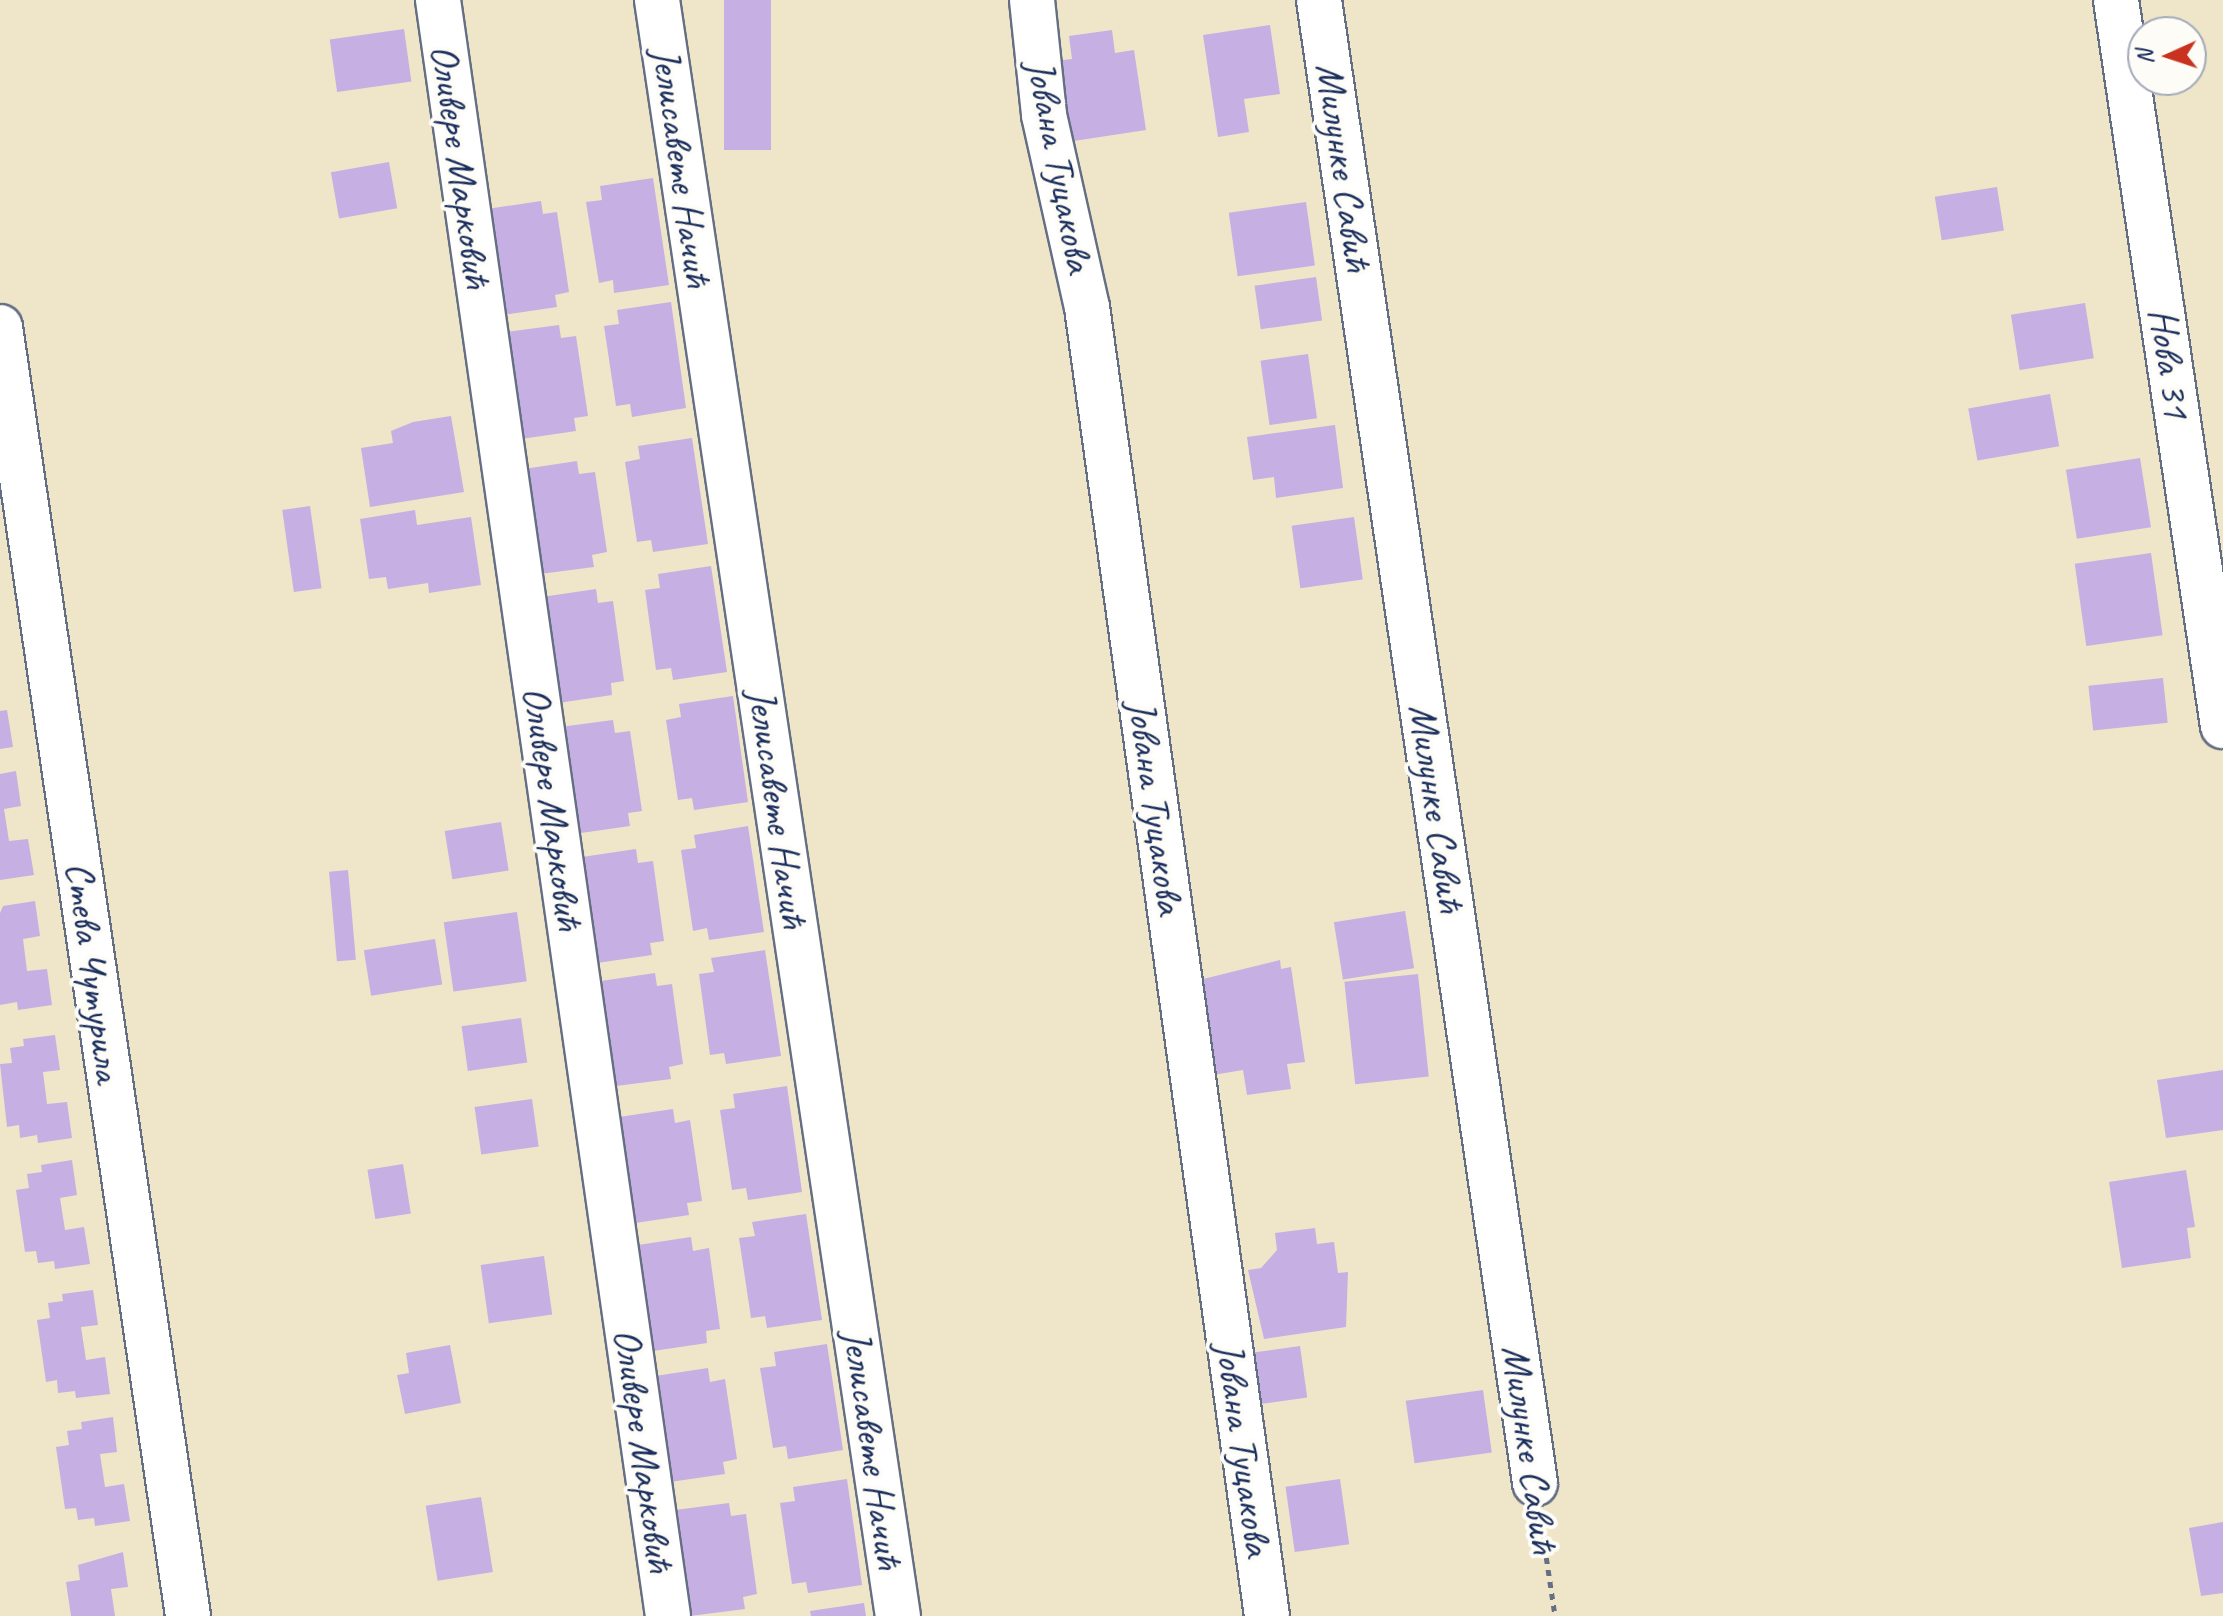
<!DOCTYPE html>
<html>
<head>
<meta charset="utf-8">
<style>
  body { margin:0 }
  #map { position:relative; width:2223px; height:1616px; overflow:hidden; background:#efe5c8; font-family:Caveat,sans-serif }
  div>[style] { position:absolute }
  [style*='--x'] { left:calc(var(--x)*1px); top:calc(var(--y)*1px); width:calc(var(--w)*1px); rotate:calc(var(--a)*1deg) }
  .building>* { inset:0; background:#c6afe3; transform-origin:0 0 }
  .path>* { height:5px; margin-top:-2.5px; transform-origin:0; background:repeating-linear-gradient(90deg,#656f83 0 6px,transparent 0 12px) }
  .roads { filter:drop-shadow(2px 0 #656f83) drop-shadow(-2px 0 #656f83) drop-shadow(0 2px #656f83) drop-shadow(0 -2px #656f83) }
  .minor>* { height:44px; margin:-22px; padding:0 22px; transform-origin:22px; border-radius:22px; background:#fff }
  span { translate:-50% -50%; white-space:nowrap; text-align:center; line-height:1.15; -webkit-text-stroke:8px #fdfcf7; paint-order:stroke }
  .street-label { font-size:40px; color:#1b2f5e }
  .north { position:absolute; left:2127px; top:16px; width:80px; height:80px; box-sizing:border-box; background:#fdfcf7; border:2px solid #a3aaba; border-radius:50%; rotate:267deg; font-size:22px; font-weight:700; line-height:32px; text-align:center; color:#1b2f5e }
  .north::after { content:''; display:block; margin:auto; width:28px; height:36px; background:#c8321e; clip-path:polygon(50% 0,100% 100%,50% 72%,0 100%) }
</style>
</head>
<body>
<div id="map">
  <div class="building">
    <i style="left:724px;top:0;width:47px;height:150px"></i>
    <i style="clip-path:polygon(1270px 25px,1280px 94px,1244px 99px,1249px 132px,1218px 137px,1203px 35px)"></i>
    <i style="left:404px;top:29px;width:53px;height:75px;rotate:82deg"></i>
    <i style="clip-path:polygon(1112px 30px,1115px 53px,1134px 50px,1146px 130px,1067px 142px,1056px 61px,1072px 59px,1069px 36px)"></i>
    <i style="left:389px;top:162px;width:47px;height:59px;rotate:80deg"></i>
    <i style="clip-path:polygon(653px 178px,669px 285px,614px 293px,613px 280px,599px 283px,586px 202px,602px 200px,600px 186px)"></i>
    <i style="left:1997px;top:187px;width:44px;height:63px;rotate:81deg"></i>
    <i style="clip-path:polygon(541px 201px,543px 214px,557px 212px,569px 292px,555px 295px,557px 307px,502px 315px,487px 209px)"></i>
    <i style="left:1306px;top:202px;width:64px;height:78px;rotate:82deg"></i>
    <i style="left:1316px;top:277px;width:44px;height:62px;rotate:82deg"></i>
    <i style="clip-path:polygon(671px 302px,686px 408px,632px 417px,630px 404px,616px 406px,604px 326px,619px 324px,617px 310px)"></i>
    <i style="left:2085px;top:303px;width:56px;height:75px;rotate:81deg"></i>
    <i style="clip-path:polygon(559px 325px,561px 338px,576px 336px,588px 416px,574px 418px,576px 431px,521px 439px,506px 332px)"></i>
    <i style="left:1308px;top:354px;width:65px;height:48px;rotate:82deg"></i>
    <i style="left:2050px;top:394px;width:53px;height:83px;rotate:80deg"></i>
    <i style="clip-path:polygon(451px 416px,464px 492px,370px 507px,361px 448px,393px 443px,391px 431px,413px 422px)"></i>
    <i style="clip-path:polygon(1335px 425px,1343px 488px,1276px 498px,1274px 477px,1253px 480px,1247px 437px)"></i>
    <i style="clip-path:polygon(692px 438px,708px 544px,653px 552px,651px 540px,637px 542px,625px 462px,640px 459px,638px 446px)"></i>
    <i style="left:2140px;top:458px;width:70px;height:75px;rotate:81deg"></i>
    <i style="clip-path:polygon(577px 461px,579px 474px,595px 472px,607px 552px,592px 555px,594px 567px,540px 574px,524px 469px)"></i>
    <i style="left:310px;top:506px;width:83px;height:28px;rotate:82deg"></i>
    <i style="clip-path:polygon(415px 510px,417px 525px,471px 517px,481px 585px,429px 593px,428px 583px,388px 589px,386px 577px,369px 579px,360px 519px)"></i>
    <i style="left:1354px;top:517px;width:63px;height:63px;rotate:82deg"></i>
    <i style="left:2151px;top:553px;width:83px;height:77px;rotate:82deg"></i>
    <i style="clip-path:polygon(711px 566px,727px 672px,673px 680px,671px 668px,656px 670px,645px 590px,660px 588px,658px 574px)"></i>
    <i style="clip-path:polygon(596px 589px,598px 603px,613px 601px,624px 681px,611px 683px,612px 695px,558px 703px,542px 597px)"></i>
    <i style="left:2163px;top:678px;width:45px;height:75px;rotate:84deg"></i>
    <i style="clip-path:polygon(733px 696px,748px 802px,694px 810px,692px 798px,678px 800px,666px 720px,681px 717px,679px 704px)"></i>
    <i style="clip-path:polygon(7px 710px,13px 747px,0 749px,0 711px)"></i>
    <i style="clip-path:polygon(613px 720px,615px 733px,630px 731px,642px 811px,628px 813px,630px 826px,574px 834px,560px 727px)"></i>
    <i style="clip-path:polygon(16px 771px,21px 806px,4px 809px,9px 841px,28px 839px,34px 875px,0 880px,0 774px)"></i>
    <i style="left:501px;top:822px;width:49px;height:57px;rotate:81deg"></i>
    <i style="clip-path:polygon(748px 826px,764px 932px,709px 940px,707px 928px,693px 931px,681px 850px,696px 848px,694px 835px)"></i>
    <i style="clip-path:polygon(636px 849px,638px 863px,653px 861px,664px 941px,650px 943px,652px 955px,597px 963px,582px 857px)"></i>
    <i style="left:348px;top:870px;width:90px;height:19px;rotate:85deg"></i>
    <i style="clip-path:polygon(35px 901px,40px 936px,23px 939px,27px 971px,47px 969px,52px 1005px,18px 1010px,17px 1002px,0 1005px,0 913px,3px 906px)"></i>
    <i style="left:1405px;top:911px;width:58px;height:72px;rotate:81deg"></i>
    <i style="left:517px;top:912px;width:70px;height:74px;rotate:82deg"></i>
    <i style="left:435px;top:939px;width:46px;height:72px;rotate:81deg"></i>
    <i style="clip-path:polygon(765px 950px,781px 1056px,726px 1064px,724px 1053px,710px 1055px,699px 974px,714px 972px,711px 958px)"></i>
    <i style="clip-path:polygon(1280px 960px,1281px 969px,1291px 967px,1305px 1062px,1287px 1064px,1291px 1089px,1247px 1095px,1243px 1070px,1213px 1075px,1199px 980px)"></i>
    <i style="clip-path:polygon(655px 973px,657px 986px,672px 984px,683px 1064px,669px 1067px,671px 1079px,616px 1086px,601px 981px)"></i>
    <i style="left:1418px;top:974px;width:103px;height:74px;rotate:84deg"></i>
    <i style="left:521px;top:1018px;width:45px;height:60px;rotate:82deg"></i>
    <i style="clip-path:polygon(55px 1035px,60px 1070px,43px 1072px,47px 1104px,67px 1102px,72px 1138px,38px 1143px,37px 1135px,20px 1138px,19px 1125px,7px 1127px,0 1064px,12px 1063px,10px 1048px,24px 1046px,23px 1039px)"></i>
    <i style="clip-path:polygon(2223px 1070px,2223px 1130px,2166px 1138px,2157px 1080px)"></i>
    <i style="clip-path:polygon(787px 1086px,802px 1192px,748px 1200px,746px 1188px,732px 1190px,720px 1110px,735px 1108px,733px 1094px)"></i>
    <i style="left:532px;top:1099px;width:48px;height:58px;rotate:82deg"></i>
    <i style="clip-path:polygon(673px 1109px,675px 1123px,690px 1120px,702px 1201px,687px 1203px,689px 1215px,635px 1223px,619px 1117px)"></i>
    <i style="clip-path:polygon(72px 1160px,77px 1195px,60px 1198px,65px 1230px,84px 1227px,90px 1264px,55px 1269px,54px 1261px,38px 1263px,36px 1251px,25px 1252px,16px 1190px,29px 1188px,27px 1174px,42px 1172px,41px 1165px)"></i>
    <i style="left:403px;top:1164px;width:50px;height:36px;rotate:81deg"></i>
    <i style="clip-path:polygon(2186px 1170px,2195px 1227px,2187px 1228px,2191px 1258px,2122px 1268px,2109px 1182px)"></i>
    <i style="clip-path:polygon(806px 1214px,822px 1320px,767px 1328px,765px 1316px,751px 1318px,739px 1238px,755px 1236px,752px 1222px)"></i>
    <i style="clip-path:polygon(1315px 1228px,1317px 1244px,1334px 1242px,1338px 1273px,1348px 1272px,1346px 1327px,1264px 1339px,1248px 1270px,1261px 1268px,1277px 1250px,1275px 1233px)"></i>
    <i style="clip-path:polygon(691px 1237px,693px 1251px,709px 1248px,720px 1329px,706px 1331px,707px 1343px,653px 1351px,638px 1245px)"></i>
    <i style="left:544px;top:1256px;width:59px;height:64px;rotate:82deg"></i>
    <i style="clip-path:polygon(93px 1290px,98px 1325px,81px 1327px,86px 1360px,105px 1357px,110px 1394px,76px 1398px,75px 1391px,58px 1393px,57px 1380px,46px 1382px,37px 1320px,50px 1318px,48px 1303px,63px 1301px,62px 1294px)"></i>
    <i style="clip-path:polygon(827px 1344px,843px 1450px,788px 1459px,786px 1446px,773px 1448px,760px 1368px,776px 1366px,774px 1352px)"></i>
    <i style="clip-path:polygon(450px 1345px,461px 1403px,405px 1414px,397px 1375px,409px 1373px,406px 1353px)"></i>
    <i style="left:1300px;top:1346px;width:52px;height:49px;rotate:82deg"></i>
    <i style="clip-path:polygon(708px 1368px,710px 1382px,725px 1379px,737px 1459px,723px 1462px,725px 1474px,670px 1482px,655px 1376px)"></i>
    <i style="left:1483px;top:1390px;width:63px;height:78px;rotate:82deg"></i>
    <i style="clip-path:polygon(113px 1417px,117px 1452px,100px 1454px,105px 1487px,124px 1484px,130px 1521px,95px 1526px,94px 1518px,78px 1520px,76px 1508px,65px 1509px,56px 1447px,69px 1445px,67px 1431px,82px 1429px,81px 1422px)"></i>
    <i style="clip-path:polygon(847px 1479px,862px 1585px,808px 1593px,806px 1582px,792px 1584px,780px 1503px,795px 1501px,793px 1487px)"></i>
    <i style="left:1340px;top:1479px;width:66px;height:55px;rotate:82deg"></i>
    <i style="left:481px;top:1497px;width:76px;height:56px;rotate:81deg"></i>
    <i style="clip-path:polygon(729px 1503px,731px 1516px,746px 1514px,757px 1594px,743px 1597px,745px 1609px,690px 1616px,675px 1510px)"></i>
    <i style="clip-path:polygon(2223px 1522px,2223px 1593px,2201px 1596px,2189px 1528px)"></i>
    <i style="clip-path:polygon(123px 1552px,128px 1587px,111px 1589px,115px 1616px,71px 1616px,66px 1582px,80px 1580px,78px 1565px)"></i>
    <i style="clip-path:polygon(864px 1603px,866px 1616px,811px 1616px,810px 1611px)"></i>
  </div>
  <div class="path">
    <i style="--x:1541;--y:1522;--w:95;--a:81.5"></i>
  </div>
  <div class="roads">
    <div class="minor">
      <i style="--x:438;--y:0;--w:1632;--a:81.9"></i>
      <i style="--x:657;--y:0;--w:1634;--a:81.52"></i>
      <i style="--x:1032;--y:0;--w:116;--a:84"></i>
      <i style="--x:1044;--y:115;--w:197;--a:77.4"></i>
      <i style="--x:1087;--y:307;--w:1321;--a:82.17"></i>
      <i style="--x:1319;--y:0;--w:1499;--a:81.71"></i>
      <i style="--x:2116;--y:0;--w:734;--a:81.62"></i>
      <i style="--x:0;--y:327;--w:1303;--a:81.7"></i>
    </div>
  </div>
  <div class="street-label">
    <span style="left:461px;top:166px;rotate:82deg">Оливере Марковић</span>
    <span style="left:1060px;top:166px;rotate:79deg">Јована Туцакова</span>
    <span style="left:682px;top:167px;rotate:82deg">Јелисавете Начић</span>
    <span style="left:1344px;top:167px;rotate:82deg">Милунке Савић</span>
    <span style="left:2170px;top:363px;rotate:82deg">Нова 31</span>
    <span style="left:1156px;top:807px;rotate:82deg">Јована Туцакова</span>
    <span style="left:553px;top:808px;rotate:82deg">Оливере Марковић</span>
    <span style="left:778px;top:808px;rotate:82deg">Јелисавете Начић</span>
    <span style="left:1437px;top:808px;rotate:82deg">Милунке Савић</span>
    <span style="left:94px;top:972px;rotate:82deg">Стева Чутурила</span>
    <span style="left:873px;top:1449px;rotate:82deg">Јелисавете Начић</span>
    <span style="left:1244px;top:1449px;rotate:82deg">Јована Туцакова</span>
    <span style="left:1530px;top:1449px;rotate:82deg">Милунке Савић</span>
    <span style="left:644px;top:1450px;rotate:82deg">Оливере Марковић</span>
  </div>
  <div class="north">N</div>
</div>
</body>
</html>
